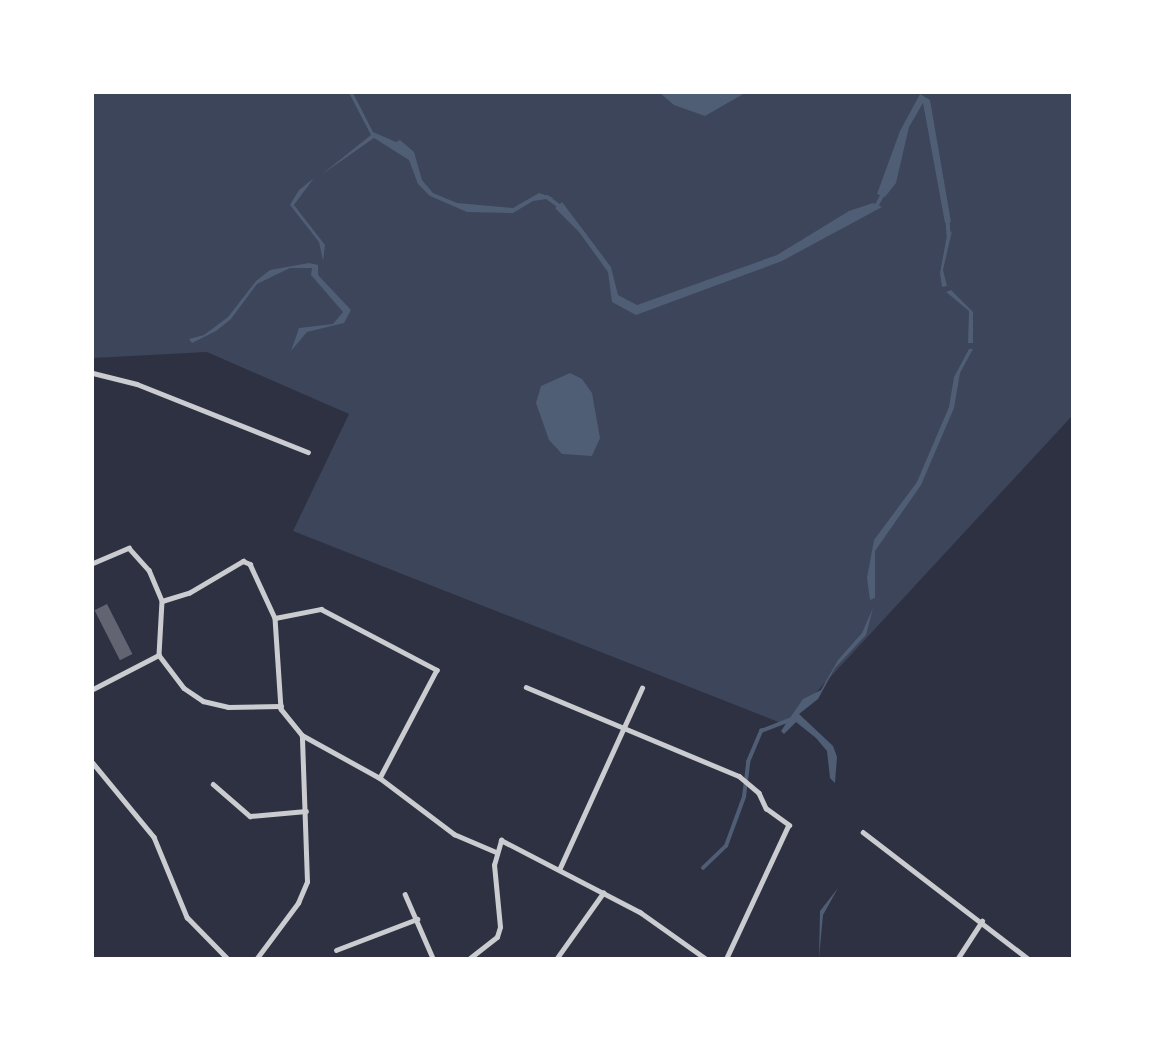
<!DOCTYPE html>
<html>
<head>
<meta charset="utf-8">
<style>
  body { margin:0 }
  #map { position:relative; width:1165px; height:1051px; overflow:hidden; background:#2d3142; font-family:"IBM Plex Sans",sans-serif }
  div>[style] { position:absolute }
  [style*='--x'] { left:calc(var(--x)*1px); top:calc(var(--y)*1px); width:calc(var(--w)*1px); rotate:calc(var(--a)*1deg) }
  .green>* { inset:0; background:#3c4559 }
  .water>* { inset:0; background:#4f5d75 }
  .stream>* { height:3.5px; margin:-1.75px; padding:0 1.75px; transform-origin:1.75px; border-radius:1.75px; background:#4f5d75 }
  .building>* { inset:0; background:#626471; transform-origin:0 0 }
  .minor>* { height:4.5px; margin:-2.25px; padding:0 2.25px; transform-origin:2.25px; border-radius:2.25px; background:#caccd0 }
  span { translate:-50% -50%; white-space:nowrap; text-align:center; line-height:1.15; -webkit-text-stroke:7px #fff; paint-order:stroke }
  .frame { position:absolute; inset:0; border:94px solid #fff; pointer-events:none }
</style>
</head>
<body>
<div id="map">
  <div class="green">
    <i style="clip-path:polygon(93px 93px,1072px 93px,1072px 416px,786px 725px,293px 531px,349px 414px,207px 352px,93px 358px)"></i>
  </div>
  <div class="water">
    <i style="clip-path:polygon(349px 93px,353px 93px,373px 132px,396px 142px,400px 140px,414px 152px,422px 180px,433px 193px,457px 203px,513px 208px,539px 193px,554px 198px,533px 201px,513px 213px,467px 212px,430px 196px,418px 184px,409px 160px,374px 138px,321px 175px,371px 135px)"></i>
    <i style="clip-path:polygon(660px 93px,745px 93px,705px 116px,674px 105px)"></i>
    <i style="clip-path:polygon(920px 94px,930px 100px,951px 222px,945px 223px,923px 103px,909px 127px,896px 183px,885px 197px,877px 194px,900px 131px)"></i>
    <i style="clip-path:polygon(314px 178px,294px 205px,325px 245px,323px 261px,319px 242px,290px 205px,299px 190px)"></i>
    <i style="clip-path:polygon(562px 202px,611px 267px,618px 295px,637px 305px,777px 255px,849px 211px,873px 203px,882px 207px,782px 261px,636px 315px,612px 302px,608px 272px,579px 232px,555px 208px)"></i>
    <i style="clip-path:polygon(952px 231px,943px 270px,947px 286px,942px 287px,940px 273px,947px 235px)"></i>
    <i style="clip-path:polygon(309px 263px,318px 265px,318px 275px,351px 310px,344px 323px,307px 332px,291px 351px,299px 328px,333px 324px,343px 312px,311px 275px,312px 268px,290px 268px,257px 284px,231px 319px,216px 331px,192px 343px,189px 339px,204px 335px,228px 317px,256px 281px,270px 270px)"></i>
    <i style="clip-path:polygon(951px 290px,973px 312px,973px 343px,968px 343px,969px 311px,946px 292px)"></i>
    <i style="clip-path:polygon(969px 349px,973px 349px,960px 373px,954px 408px,921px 485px,875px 551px,875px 598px,870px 600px,867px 578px,874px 540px,917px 482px,949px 407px,954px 377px)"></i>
    <i style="clip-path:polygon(570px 373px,582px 379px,592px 393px,600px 438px,592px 456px,562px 454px,549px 440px,536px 403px,541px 386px)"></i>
    <i style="clip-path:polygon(873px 608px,866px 635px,835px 668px,818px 699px,799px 714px,833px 746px,837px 757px,835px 783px,830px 778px,827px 751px,816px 738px,796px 722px,784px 734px,781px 731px,803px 699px,821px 690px,838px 660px,862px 633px)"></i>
    <i style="clip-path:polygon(838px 888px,823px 915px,819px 958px,820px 911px)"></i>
  </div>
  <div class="stream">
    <i style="--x:547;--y:197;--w:17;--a:36"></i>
    <i style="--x:876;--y:207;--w:17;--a:-62"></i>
    <i style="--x:948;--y:218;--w:17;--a:87"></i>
    <i style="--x:703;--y:868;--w:32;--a:-44"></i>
    <i style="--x:726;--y:846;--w:52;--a:-69.8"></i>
    <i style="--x:744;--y:797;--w:35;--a:-83"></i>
    <i style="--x:748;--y:762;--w:34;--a:-67"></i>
    <i style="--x:761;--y:731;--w:31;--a:-21"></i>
  </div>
  <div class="building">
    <i style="left:107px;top:604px;width:56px;height:14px;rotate:63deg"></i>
  </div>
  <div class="minor">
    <i style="--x:93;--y:373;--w:45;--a:14"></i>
    <i style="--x:137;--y:384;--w:184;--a:21.7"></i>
    <i style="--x:93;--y:563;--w:39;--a:-23"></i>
    <i style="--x:129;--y:548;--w:30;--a:48"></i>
    <i style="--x:149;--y:570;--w:34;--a:67"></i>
    <i style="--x:162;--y:601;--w:54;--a:93.2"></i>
    <i style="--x:159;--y:655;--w:41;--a:52.9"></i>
    <i style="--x:184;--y:688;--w:23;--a:34"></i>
    <i style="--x:203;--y:701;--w:26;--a:13"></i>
    <i style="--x:228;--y:707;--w:53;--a:-1.1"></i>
    <i style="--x:162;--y:601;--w:28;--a:-17"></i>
    <i style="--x:189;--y:593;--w:63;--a:-30.7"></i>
    <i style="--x:243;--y:561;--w:8;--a:23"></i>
    <i style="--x:250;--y:564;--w:60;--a:65.2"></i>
    <i style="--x:275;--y:618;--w:91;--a:86.2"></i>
    <i style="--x:281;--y:709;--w:33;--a:51"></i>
    <i style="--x:302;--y:735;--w:89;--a:28.9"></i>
    <i style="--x:380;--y:778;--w:93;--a:37.1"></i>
    <i style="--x:454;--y:834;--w:46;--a:23.2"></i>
    <i style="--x:275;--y:618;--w:47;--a:-11.1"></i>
    <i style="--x:321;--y:609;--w:131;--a:27.7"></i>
    <i style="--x:437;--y:670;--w:122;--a:117.8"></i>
    <i style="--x:526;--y:687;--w:231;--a:22.7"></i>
    <i style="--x:739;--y:776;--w:26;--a:40"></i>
    <i style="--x:759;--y:793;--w:17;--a:65"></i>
    <i style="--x:766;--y:808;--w:29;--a:36"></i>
    <i style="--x:789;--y:825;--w:147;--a:115"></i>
    <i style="--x:93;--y:689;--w:74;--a:-27.3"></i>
    <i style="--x:93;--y:763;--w:96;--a:50.5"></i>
    <i style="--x:154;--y:837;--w:87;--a:67.6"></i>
    <i style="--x:187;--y:917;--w:57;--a:45.7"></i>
    <i style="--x:213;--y:784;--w:49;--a:40.9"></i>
    <i style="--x:250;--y:816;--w:56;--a:-5.1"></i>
    <i style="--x:863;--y:832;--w:207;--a:37.5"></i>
    <i style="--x:559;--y:870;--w:200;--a:-65.5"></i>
    <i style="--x:405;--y:894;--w:70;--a:66.4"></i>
    <i style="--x:336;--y:950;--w:87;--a:-20.9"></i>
    <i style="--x:257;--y:958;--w:69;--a:-53.3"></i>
    <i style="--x:298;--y:903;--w:23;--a:-67"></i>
    <i style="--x:307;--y:882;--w:146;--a:-92"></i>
    <i style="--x:470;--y:958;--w:34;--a:-38"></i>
    <i style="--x:497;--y:937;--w:10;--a:-73"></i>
    <i style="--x:500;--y:927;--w:62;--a:-95.5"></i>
    <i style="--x:494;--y:865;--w:26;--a:-74"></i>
    <i style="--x:501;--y:840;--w:157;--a:27.4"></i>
    <i style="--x:640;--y:912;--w:80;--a:35.3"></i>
    <i style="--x:557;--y:958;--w:80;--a:-54.7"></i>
    <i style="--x:958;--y:958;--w:44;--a:-57"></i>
  </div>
  <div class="frame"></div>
</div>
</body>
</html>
